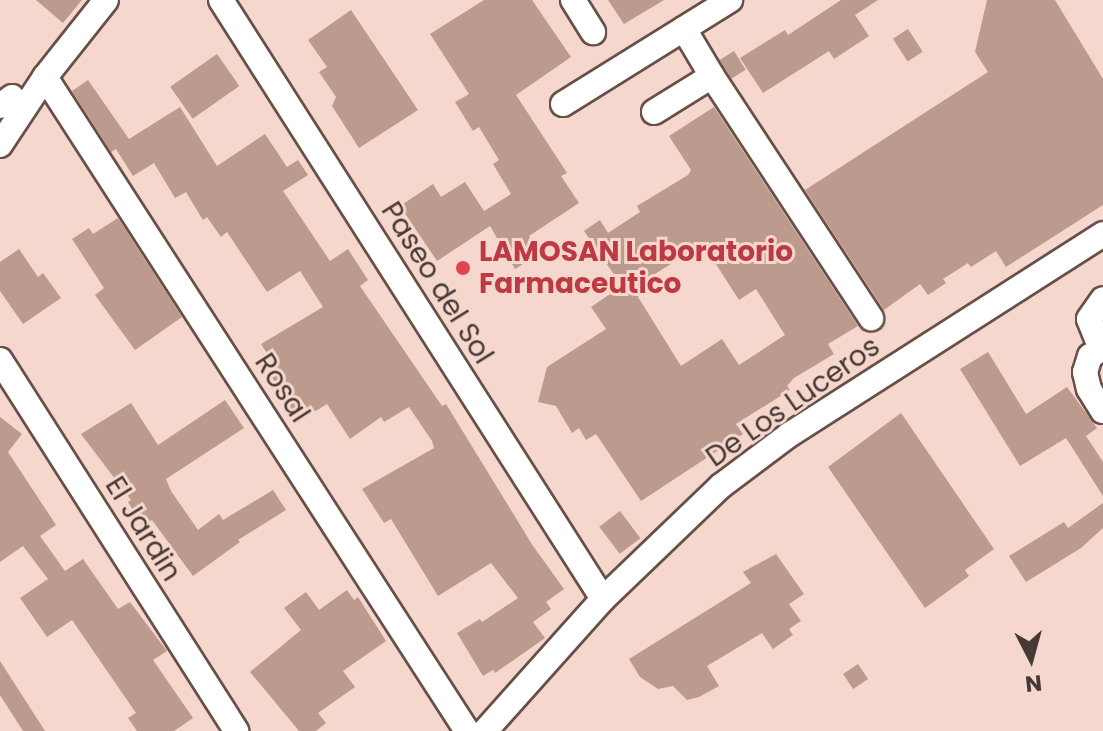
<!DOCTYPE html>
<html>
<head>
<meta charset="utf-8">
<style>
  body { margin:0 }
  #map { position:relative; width:1103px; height:731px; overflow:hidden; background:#f5d7cd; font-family:Poppins,sans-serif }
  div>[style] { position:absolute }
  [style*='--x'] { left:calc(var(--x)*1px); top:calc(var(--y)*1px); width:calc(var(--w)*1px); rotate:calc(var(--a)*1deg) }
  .building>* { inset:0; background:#bc9a8e; transform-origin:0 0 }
  .roads { filter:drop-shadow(2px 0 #685047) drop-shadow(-2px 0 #685047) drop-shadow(0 2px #685047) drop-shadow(0 -2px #685047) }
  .minor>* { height:24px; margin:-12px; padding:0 12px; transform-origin:12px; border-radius:12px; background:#fff }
  .dots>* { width:22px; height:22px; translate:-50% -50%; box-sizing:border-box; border:4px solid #f5d7cd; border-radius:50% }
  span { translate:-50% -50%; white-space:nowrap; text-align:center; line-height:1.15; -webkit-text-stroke:6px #f5d7cd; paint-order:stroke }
  .health-label { font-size:28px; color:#be3a42; font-weight:700 }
  .left { translate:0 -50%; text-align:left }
  .street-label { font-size:28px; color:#453935 }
  .north { position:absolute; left:991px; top:619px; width:80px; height:80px; -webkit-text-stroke:6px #f5d7cd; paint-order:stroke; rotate:174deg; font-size:22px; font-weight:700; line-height:32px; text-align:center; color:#453935 }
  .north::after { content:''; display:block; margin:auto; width:28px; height:36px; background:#453935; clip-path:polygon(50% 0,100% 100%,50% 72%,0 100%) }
</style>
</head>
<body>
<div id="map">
  <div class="building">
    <i style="clip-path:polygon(36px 0,82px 0,63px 23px)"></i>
    <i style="clip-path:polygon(484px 0,532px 0,571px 57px,516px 95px,567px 173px,561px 176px,579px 203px,529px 236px,540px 254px,515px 269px,490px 226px,437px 261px,400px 206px,433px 184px,441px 197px,465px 182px,484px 211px,511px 194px,493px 164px,499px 160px,479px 127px,473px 131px,455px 102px,469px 94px,430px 34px)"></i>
    <i style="clip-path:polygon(608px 0,664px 0,624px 24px)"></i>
    <i style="clip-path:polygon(841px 0,878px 0,855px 15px,869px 36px,834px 59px,829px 51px,763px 93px,740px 58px,785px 30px,788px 35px)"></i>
    <i style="clip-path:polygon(987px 0,1055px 0,1103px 79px,1103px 205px,1006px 267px,996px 251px,971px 267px,968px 263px,943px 279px,946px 283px,928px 295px,920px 284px,884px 310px,805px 190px,988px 72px,975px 52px)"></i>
    <i style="clip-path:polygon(351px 10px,418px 110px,359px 148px,332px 106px,336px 97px,319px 72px,327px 67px,308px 40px)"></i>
    <i style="left:908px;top:29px;width:27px;height:18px;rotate:57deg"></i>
    <i style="left:734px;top:51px;width:22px;height:17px;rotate:58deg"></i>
    <i style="left:217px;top:54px;width:39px;height:57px;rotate:55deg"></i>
    <i style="clip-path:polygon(88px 80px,129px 139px,180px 107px,217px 166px,265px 134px,287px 167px,298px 160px,308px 175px,283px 191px,330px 261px,348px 249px,368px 280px,360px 286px,442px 406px,446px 404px,533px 546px,564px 589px,546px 602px,551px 609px,533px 622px,545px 638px,495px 673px,493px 670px,483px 676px,457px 633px,480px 619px,482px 622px,518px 598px,491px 563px,438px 596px,391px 519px,384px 523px,362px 489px,434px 448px,432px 441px,409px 407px,384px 422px,381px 417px,350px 439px,327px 404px,299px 421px,270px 374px,277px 369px,261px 344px,323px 307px,300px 271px,267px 292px,227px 232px,221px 237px,207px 217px,203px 220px,186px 192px,175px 198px,154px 163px,133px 176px,116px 149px,111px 152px,72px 91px)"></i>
    <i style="clip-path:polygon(evenodd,714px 107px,858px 326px,828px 344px,834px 354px,794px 378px,787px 386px,790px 390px,736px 424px,743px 434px,641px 501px,596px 434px,586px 440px,579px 428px,572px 433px,556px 406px,538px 402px,547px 367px,606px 329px,591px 307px,622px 286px,584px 231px,600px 220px,608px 233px,640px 212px,637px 206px,688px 175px,691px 170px,669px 136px,714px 107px,703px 244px,739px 300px,756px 289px,785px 335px,739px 365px,722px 339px,681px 366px,638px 297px,648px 290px,642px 282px,703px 244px)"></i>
    <i style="clip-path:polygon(118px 218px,182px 317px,135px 350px,95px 295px,104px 288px,72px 239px,89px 228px,93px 234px)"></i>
    <i style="clip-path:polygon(19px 249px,38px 277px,43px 273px,61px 298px,23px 324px,0 291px,0 262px)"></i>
    <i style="clip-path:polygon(988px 352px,1026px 414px,1067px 387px,1097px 428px,1086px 436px,1103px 462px,1103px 496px,1066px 438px,1020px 466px,960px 369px)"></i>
    <i style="clip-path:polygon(225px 400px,244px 428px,166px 479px,171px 491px,198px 530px,219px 514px,223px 520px,273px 490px,286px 510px,238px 540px,240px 542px,193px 576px,152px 520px,143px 526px,128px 502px,131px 500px,81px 434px,131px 403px,158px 445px)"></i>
    <i style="clip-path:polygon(901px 413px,994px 549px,965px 570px,969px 576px,925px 608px,828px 467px)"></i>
    <i style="clip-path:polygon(0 417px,22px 434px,8px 452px,56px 525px,40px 536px,65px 571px,83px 559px,118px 609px,130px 602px,167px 651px,153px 660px,193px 718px,174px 731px,137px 731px,128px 718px,136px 713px,72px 620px,47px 637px,20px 598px,48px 579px,23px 546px,0 562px)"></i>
    <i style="clip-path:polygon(1103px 503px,1103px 528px,1081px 548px,1026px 582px,1009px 556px,1064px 522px,1068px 528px)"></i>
    <i style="left:620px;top:511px;width:34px;height:26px;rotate:53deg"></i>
    <i style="clip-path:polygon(776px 554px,804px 594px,789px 604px,801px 621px,789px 629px,793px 635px,773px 649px,762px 633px,707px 666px,719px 686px,699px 697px,687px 700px,673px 686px,658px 689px,640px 677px,629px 659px,751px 583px,743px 572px)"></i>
    <i style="clip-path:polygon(347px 590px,354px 600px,358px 597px,386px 641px,343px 671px,355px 687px,318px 713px,326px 723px,316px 731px,299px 731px,250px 672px,301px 630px,284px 608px,306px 592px,319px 610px)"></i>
    <i style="clip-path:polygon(0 661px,45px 731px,23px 731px,0 695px)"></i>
    <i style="left:858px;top:664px;width:18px;height:18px;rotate:56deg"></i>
  </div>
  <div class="roads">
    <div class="minor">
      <i style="--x:221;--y:0;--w:710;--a:57.47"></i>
      <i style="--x:573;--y:0;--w:38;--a:58"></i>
      <i style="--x:712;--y:76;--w:290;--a:56.7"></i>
      <i style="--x:45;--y:77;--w:778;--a:57.17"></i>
      <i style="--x:563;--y:104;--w:197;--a:-31.9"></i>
      <i style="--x:0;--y:106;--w:15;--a:-37"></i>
      <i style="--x:654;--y:112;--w:68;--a:-31.8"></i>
      <i style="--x:712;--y:76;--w:55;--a:-120.8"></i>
      <i style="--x:0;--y:145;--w:82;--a:-56.5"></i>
      <i style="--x:45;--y:77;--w:98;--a:-51.6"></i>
      <i style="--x:1103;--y:348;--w:15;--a:148"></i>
      <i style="--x:1090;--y:356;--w:17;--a:107"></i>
      <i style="--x:1085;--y:372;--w:17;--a:77"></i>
      <i style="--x:1089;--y:389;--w:26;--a:58"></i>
      <i style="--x:1101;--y:349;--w:32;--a:-112"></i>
      <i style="--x:1089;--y:319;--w:24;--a:-55"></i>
      <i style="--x:0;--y:360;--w:440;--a:57.5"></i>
      <i style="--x:485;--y:731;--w:177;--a:-48.2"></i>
      <i style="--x:603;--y:599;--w:163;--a:-43.8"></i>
      <i style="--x:721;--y:486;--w:85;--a:-36.9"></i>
      <i style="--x:789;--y:435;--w:373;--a:-32.6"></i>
    </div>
  </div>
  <div class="dots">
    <i style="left:463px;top:268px;background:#e0444e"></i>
  </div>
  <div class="health-label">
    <span class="left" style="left:479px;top:268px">LAMOSAN Laboratorio<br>Farmaceutico</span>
  </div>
  <div class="street-label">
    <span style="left:437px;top:283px;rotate:58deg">Paseo del Sol</span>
    <span style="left:282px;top:388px;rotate:57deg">Rosal</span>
    <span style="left:793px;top:402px;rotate:-35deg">De Los Luceros</span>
    <span style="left:143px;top:529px;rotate:58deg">El Jardin</span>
  </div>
  <div class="north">N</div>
</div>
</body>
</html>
